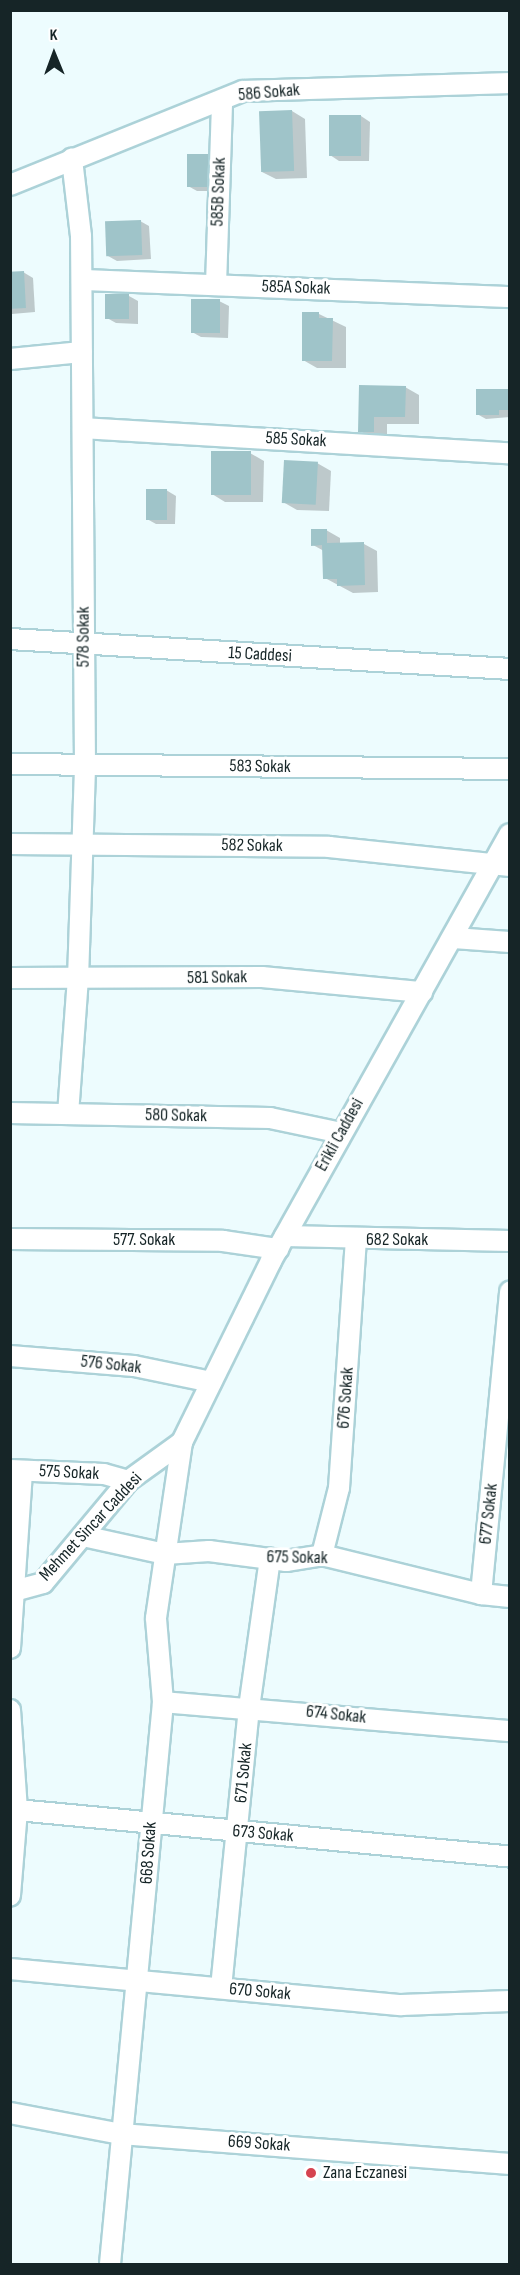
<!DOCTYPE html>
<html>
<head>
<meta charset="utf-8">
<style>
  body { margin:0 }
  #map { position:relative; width:520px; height:2275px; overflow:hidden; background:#edfcfe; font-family:"Sofia Sans Condensed",sans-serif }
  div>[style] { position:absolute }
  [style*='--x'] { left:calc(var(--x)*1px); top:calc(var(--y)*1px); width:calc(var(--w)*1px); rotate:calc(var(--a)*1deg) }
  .shadow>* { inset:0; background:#0003 }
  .building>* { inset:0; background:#9fc4c9; transform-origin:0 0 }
  .roads { filter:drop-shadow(2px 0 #acd2d8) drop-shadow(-2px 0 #acd2d8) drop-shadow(0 2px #acd2d8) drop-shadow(0 -2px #acd2d8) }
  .minor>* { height:20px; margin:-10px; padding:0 10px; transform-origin:10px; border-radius:10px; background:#fff }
  .dots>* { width:16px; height:16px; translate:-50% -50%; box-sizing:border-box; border:3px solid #fff; border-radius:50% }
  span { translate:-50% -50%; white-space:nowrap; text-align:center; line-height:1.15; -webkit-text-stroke:6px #fff; paint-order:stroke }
  .street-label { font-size:18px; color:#162527 }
  .poi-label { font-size:18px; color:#162527 }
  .left { translate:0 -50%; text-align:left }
  .frame { position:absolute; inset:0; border:12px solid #162527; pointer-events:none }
  .north { position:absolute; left:24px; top:24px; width:60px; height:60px; -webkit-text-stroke:4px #fff; paint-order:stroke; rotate:359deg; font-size:16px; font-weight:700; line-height:24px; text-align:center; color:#162527 }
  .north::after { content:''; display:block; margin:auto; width:21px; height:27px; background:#162527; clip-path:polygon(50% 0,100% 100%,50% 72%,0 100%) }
</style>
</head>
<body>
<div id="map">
  <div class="shadow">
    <i style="clip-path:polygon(292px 111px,305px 119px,307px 178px,276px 179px,262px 172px)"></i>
    <i style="clip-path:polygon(361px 116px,370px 122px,369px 161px,339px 161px,330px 155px)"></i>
    <i style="clip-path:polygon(208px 156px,217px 161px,216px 191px,197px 191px,188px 186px)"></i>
    <i style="clip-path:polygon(140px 221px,149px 226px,151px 259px,117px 261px,108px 256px)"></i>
    <i style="clip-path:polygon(23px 272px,33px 278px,35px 312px,12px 314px,10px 273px)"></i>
    <i style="clip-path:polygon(107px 296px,129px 296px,138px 301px,138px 324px,116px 323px,107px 318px)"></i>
    <i style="clip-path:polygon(219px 301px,229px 306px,228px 338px,201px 337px,192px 332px)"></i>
    <i style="clip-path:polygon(319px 314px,346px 327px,346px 368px,317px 368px,303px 360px)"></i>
    <i style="clip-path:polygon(360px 387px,405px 387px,419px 395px,419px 424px,387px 424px,387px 439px,374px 439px,360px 431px)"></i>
    <i style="clip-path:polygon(510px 391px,510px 417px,486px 419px,477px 414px)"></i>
    <i style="clip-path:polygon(250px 453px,264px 461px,263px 502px,225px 502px,212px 494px)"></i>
    <i style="clip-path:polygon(317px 463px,331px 471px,329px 511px,297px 510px,283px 502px)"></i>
    <i style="clip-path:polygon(166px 490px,176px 496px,175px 524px,156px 524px,147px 519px)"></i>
    <i style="clip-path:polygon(326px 530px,340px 538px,340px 544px,364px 544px,377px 551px,378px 592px,353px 593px,325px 578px,324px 551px,313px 545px)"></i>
  </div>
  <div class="building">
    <i style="left:292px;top:110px;width:61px;height:33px;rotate:88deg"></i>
    <i style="left:329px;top:115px;width:32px;height:41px"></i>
    <i style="left:187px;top:154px;width:21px;height:33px"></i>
    <i style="left:141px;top:220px;width:35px;height:36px;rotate:88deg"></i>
    <i style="left:24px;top:271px;width:37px;height:14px;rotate:87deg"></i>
    <i style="left:105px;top:294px;width:24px;height:25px"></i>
    <i style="left:191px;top:299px;width:29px;height:34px"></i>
    <i style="clip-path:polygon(302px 312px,319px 312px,319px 318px,333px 318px,332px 361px,302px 361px)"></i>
    <i style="clip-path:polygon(359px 385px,406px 386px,405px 417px,374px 417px,374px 432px,358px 432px)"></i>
    <i style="clip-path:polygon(476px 389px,510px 389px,510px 410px,499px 410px,499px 415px,476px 415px)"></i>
    <i style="left:211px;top:451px;width:40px;height:44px"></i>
    <i style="left:284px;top:460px;width:34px;height:43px;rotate:3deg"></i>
    <i style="left:146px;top:489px;width:21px;height:31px"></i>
    <i style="clip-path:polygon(311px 529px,327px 529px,327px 543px,364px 542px,365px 585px,337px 586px,337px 579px,323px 579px,322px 545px,311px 546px)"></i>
  </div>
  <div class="roads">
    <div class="minor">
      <i style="--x:10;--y:185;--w:251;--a:-22"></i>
      <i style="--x:243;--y:91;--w:267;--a:-1.7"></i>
      <i style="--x:82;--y:280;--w:428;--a:2.3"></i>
      <i style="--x:216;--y:285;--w:185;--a:-88.1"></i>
      <i style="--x:10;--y:359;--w:72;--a:-5.6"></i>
      <i style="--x:83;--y:428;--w:428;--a:3.4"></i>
      <i style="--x:10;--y:639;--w:501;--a:3.43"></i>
      <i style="--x:10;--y:764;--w:500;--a:0.57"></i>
      <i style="--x:10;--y:844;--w:319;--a:0.5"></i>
      <i style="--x:329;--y:847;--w:182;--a:6"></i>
      <i style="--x:453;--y:938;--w:57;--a:4"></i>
      <i style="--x:10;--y:978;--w:252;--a:-0.2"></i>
      <i style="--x:262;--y:977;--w:161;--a:5.4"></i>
      <i style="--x:10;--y:1113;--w:260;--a:1.1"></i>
      <i style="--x:270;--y:1118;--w:73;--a:11.9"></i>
      <i style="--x:68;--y:1114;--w:135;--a:-85.8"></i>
      <i style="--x:78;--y:979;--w:214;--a:-88.1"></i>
      <i style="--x:85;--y:765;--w:529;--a:-90.43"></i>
      <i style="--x:81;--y:236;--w:78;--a:-96.7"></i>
      <i style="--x:285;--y:1236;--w:225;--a:1.3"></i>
      <i style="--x:10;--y:1239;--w:213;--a:0.5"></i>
      <i style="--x:223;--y:1241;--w:56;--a:8.3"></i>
      <i style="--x:10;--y:1356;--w:124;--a:4.6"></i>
      <i style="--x:134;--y:1366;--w:79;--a:11.7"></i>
      <i style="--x:10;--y:1470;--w:94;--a:2.4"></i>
      <i style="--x:104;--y:1474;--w:25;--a:16"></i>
      <i style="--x:83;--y:1536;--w:84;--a:12.4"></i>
      <i style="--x:165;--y:1554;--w:44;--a:-3.9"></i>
      <i style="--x:209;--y:1551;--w:78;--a:7.4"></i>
      <i style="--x:286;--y:1561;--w:36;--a:-9"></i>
      <i style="--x:322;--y:1555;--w:164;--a:13.8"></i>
      <i style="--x:481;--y:1594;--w:29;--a:6"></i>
      <i style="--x:322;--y:1555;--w:69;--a:-75.8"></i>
      <i style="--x:339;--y:1488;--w:250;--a:-86.1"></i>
      <i style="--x:10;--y:1592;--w:34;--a:-15"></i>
      <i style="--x:43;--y:1583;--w:133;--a:-50.2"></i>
      <i style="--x:128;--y:1481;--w:67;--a:-35.8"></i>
      <i style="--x:481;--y:1594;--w:304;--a:-84.5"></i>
      <i style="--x:10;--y:1648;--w:177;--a:-86.1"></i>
      <i style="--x:163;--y:1702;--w:348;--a:4.8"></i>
      <i style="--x:10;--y:1710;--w:100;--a:86"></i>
      <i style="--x:17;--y:1810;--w:86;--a:94.7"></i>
      <i style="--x:17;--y:1810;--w:495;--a:5.4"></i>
      <i style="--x:10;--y:1969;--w:393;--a:5.3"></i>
      <i style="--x:401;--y:2005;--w:109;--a:-2.1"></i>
      <i style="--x:221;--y:1988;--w:281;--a:-84.3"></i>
      <i style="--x:249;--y:1708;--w:151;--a:-82"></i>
      <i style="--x:10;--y:2113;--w:113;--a:10.7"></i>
      <i style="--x:121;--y:2134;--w:390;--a:4.4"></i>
      <i style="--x:110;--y:2264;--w:564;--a:-84.61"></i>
      <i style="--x:163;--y:1702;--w:84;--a:-94.8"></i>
      <i style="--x:156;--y:1618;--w:178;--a:-81.6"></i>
      <i style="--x:182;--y:1442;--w:202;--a:-63.8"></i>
      <i style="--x:271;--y:1261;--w:489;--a:-60.8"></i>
    </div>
  </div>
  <div class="dots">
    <i style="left:311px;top:2173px;background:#d54450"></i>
  </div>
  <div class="street-label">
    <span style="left:269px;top:93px;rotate:-5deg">586 Sokak</span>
    <span style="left:219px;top:192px;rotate:-88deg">585B Sokak</span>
    <span style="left:296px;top:288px;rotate:2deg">585A Sokak</span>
    <span style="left:296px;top:440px;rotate:3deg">585 Sokak</span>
    <span style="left:84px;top:637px;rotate:-90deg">578 Sokak</span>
    <span style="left:260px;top:655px;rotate:3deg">15 Caddesi</span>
    <span style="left:260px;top:767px;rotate:1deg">583 Sokak</span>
    <span style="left:252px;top:846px;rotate:1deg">582 Sokak</span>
    <span style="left:217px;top:978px;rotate:-1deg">581 Sokak</span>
    <span style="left:176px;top:1116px;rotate:1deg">580 Sokak</span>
    <span style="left:340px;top:1135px;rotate:-61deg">Erikli Caddesi</span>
    <span style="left:144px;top:1240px">577. Sokak</span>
    <span style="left:397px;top:1240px">682 Sokak</span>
    <span style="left:111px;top:1365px;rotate:6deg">576 Sokak</span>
    <span style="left:346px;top:1398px;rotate:-86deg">676 Sokak</span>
    <span style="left:69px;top:1473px;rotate:3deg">575 Sokak</span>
    <span style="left:489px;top:1514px;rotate:-84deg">677 Sokak</span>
    <span style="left:91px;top:1527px;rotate:-47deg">Mehmet Sincar Caddesi</span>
    <span style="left:297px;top:1558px;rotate:1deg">675 Sokak</span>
    <span style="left:336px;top:1715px;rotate:6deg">674 Sokak</span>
    <span style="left:244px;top:1773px;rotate:-85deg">671 Sokak</span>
    <span style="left:263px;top:1834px;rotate:5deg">673 Sokak</span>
    <span style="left:149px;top:1853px;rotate:-86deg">668 Sokak</span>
    <span style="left:260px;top:1992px;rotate:5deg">670 Sokak</span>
    <span style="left:259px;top:2144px;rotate:4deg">669 Sokak</span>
  </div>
  <div class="poi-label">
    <span class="left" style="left:323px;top:2173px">Zana Eczanesi</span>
  </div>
  <div class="frame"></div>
  <div class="north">K</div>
</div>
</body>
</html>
